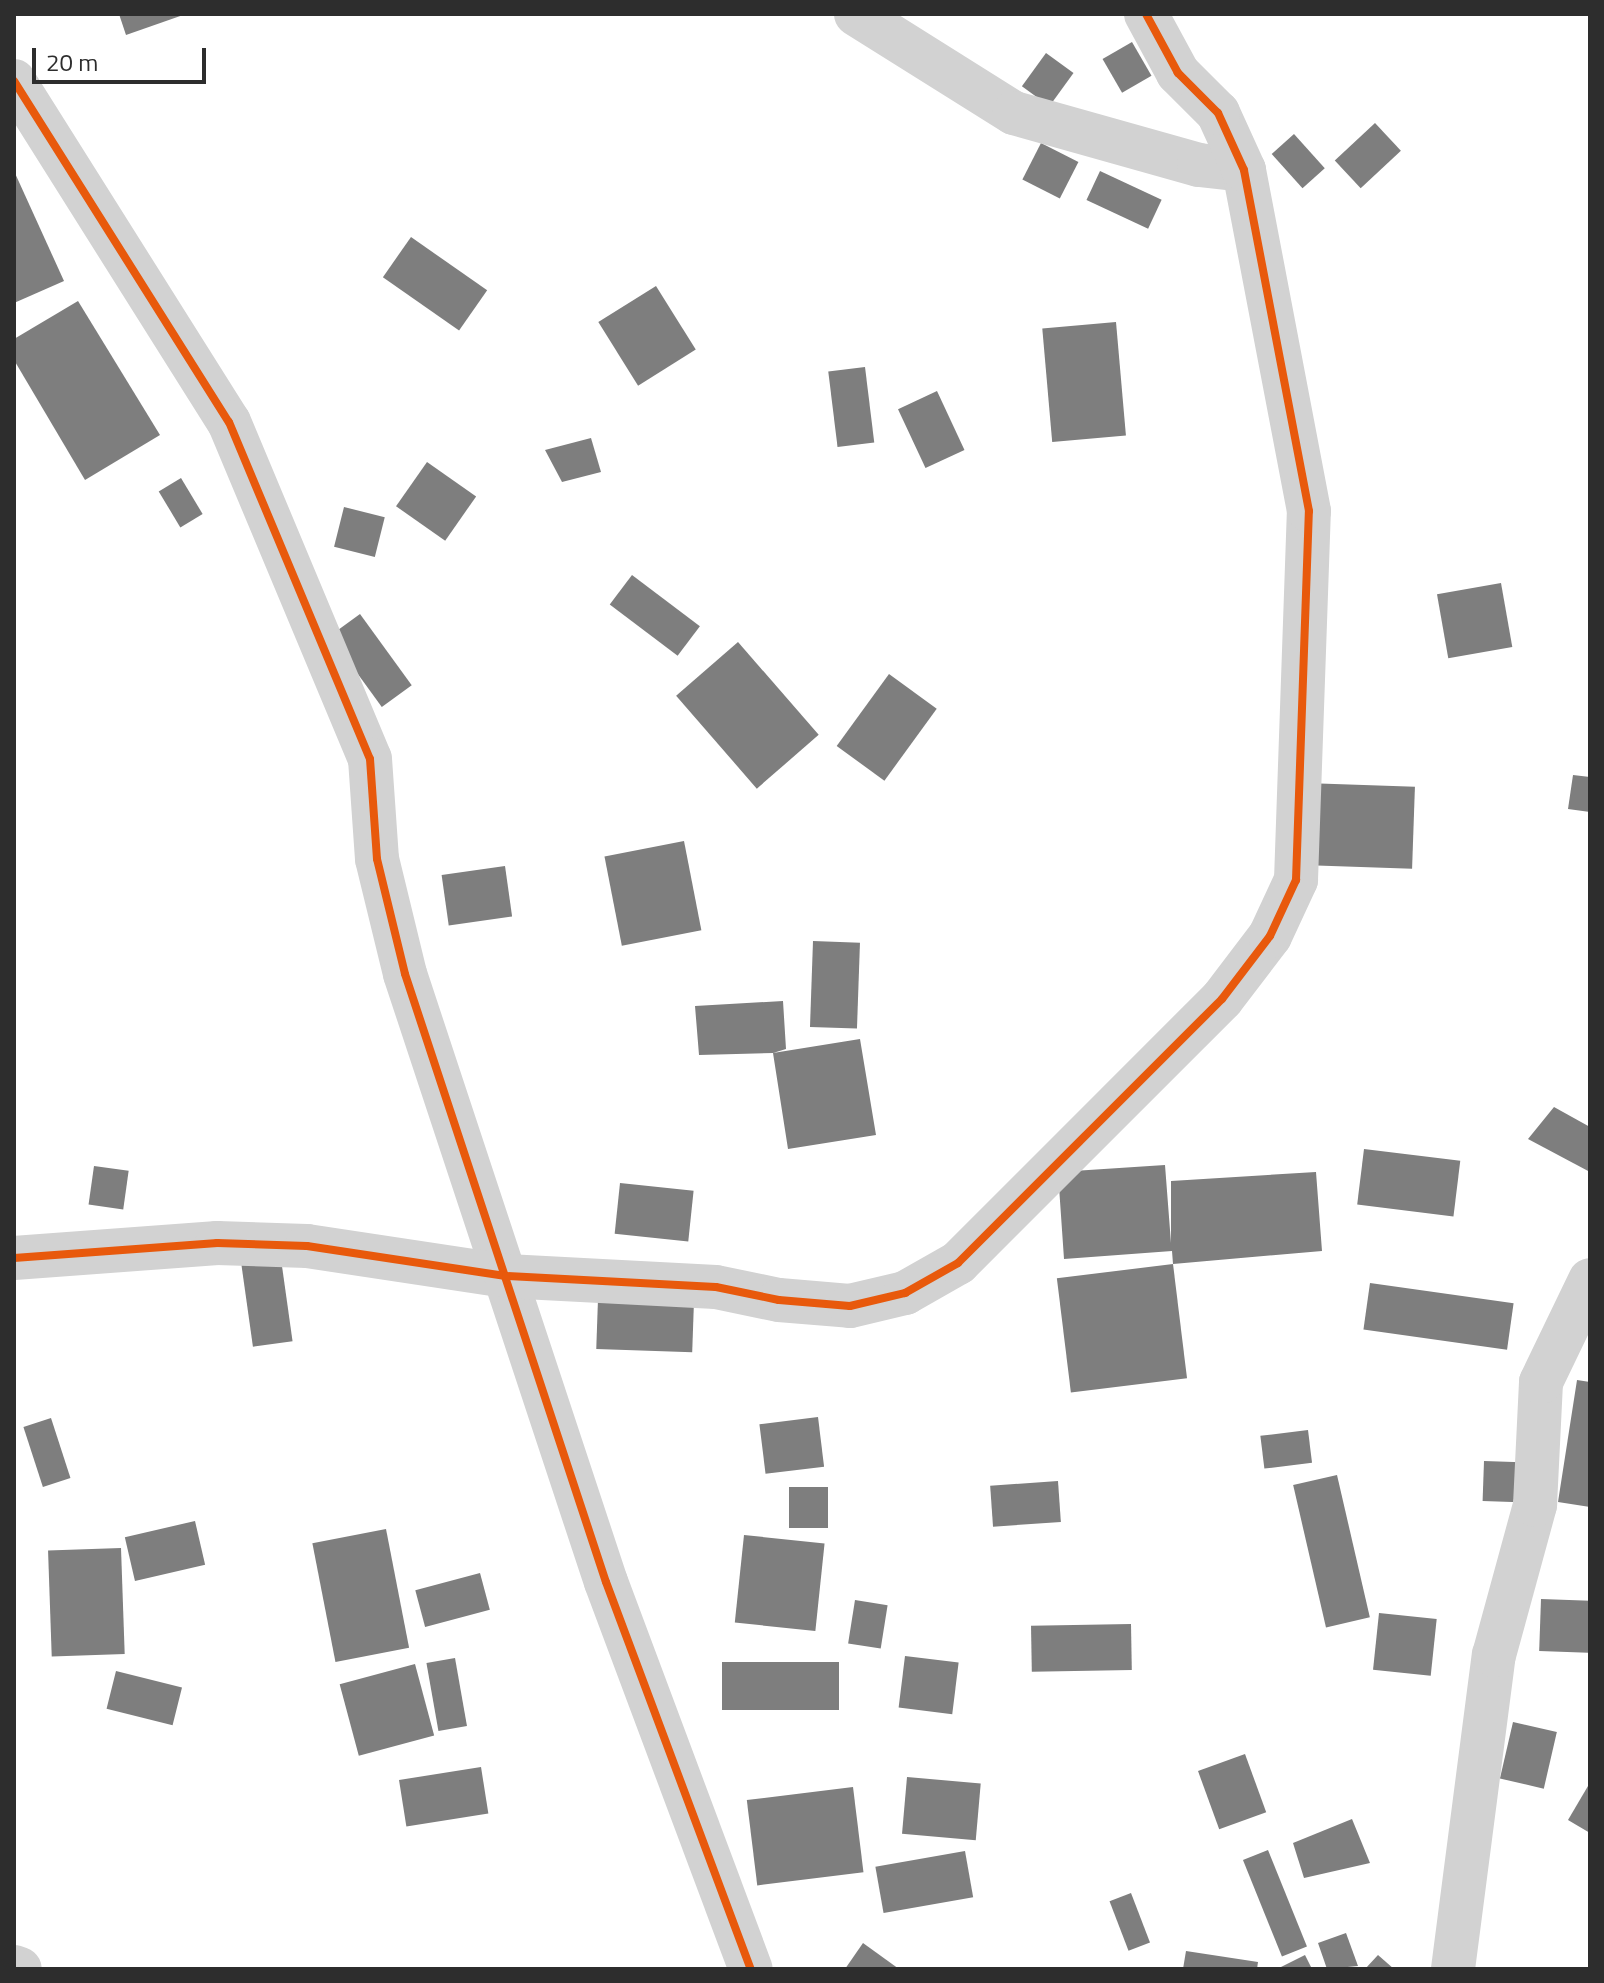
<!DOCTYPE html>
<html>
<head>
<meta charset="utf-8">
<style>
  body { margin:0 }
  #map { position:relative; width:1604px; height:1983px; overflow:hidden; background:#fff; font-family:"Titillium Web",sans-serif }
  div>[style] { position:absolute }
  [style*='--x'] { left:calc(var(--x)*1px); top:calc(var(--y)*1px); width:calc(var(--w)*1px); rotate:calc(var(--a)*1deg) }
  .building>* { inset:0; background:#7e7e7e; transform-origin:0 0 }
  .street>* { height:44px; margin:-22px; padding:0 22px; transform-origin:22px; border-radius:22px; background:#d2d2d2 }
  .cycleway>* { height:8px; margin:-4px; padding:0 4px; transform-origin:4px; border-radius:4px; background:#e8590c }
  span { translate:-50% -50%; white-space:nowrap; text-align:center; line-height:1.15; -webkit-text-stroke:8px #fff; paint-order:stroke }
  .frame { position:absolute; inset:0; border:16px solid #2d2d2d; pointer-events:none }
  .scale { position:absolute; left:32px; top:48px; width:174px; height:36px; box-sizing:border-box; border:4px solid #2d2d2d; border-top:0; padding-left:10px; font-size:24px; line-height:28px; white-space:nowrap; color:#2d2d2d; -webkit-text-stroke:6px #fff; paint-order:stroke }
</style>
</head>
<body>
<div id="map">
  <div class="building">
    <i style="clip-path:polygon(119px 14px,186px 14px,126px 35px)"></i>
    <i style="left:1132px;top:42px;width:39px;height:34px;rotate:60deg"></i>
    <i style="left:1046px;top:53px;width:34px;height:41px;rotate:36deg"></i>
    <i style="left:1375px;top:123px;width:38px;height:55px;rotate:47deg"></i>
    <i style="left:1294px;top:134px;width:46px;height:30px;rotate:48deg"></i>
    <i style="left:1041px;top:143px;width:42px;height:41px;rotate:27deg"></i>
    <i style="clip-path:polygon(14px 171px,64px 281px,14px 303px)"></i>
    <i style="left:1100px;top:171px;width:68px;height:32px;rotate:25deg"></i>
    <i style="left:411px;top:237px;width:93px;height:49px;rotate:35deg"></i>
    <i style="left:656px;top:286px;width:75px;height:68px;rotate:58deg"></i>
    <i style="clip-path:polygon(78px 301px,160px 435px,85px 480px,14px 360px,14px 339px)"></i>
    <i style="left:1116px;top:322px;width:114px;height:74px;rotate:85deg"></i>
    <i style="left:865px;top:367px;width:76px;height:37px;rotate:83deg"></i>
    <i style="left:937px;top:391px;width:65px;height:43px;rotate:65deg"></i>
    <i style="clip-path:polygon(591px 438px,601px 472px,562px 482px,545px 450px)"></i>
    <i style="left:427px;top:462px;width:60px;height:54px;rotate:35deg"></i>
    <i style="left:181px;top:478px;width:42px;height:26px;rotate:59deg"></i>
    <i style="left:344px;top:507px;width:42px;height:41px;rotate:14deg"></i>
    <i style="left:632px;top:575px;width:85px;height:37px;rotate:37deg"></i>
    <i style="left:1501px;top:583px;width:65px;height:65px;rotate:80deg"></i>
    <i style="left:360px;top:614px;width:88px;height:37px;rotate:54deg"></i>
    <i style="left:738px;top:642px;width:123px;height:82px;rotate:49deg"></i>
    <i style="left:889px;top:674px;width:59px;height:89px;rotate:36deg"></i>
    <i style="clip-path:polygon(1573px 775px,1590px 777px,1590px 812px,1568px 809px)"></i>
    <i style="left:1305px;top:783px;width:110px;height:82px;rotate:2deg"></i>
    <i style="left:684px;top:841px;width:91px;height:81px;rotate:79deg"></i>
    <i style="left:505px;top:866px;width:51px;height:64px;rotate:82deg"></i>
    <i style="left:813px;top:941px;width:47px;height:86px;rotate:2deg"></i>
    <i style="clip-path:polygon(783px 1001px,786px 1049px,773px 1053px,860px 1039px,876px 1135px,788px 1149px,773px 1053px,699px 1055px,695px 1006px)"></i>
    <i style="clip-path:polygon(1554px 1107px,1590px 1127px,1590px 1172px,1528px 1139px)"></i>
    <i style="left:1364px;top:1149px;width:97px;height:56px;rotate:7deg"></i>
    <i style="clip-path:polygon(1165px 1165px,1171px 1243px,1171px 1181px,1316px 1172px,1322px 1251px,1173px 1264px,1172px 1251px,1064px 1259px,1058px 1172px)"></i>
    <i style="left:94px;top:1166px;width:35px;height:39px;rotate:8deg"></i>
    <i style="left:620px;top:1183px;width:74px;height:51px;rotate:6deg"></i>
    <i style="left:281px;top:1259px;width:83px;height:40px;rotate:82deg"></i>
    <i style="left:1173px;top:1264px;width:115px;height:117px;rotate:83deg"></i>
    <i style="left:1370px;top:1283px;width:145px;height:47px;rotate:8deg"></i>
    <i style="left:598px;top:1299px;width:96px;height:50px;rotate:2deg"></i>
    <i style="clip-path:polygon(1577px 1380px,1590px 1382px,1590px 1507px,1558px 1502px)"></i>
    <i style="left:818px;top:1417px;width:50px;height:59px;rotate:83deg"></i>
    <i style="left:51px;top:1418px;width:63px;height:29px;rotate:72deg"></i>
    <i style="left:1308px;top:1430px;width:33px;height:48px;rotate:83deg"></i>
    <i style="left:1484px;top:1461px;width:37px;height:40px;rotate:2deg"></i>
    <i style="left:1337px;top:1475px;width:146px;height:45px;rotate:77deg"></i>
    <i style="left:1058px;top:1481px;width:41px;height:68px;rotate:86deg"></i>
    <i style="left:828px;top:1487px;width:41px;height:39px;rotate:90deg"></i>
    <i style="left:195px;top:1521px;width:45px;height:72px;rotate:77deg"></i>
    <i style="left:386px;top:1529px;width:121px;height:75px;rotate:79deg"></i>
    <i style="left:744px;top:1535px;width:81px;height:88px;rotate:6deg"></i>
    <i style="left:121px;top:1548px;width:106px;height:73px;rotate:88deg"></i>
    <i style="left:480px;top:1573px;width:38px;height:67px;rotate:75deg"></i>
    <i style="left:1541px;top:1599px;width:49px;height:52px;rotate:2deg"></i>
    <i style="left:855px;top:1600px;width:33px;height:44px;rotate:9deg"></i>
    <i style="left:1379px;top:1613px;width:58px;height:57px;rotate:6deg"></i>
    <i style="left:1131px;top:1624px;width:46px;height:100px;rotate:89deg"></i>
    <i style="left:905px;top:1656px;width:54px;height:52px;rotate:7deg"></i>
    <i style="left:455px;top:1658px;width:69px;height:29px;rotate:80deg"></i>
    <i style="left:839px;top:1662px;width:48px;height:117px;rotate:90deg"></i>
    <i style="left:415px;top:1664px;width:74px;height:78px;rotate:75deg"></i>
    <i style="left:116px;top:1671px;width:68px;height:39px;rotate:14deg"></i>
    <i style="left:1513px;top:1722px;width:45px;height:58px;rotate:13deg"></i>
    <i style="left:1245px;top:1754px;width:62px;height:50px;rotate:70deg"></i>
    <i style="left:481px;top:1767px;width:47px;height:83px;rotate:81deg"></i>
    <i style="left:907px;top:1777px;width:74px;height:57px;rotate:5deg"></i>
    <i style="clip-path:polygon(1588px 1786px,1590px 1787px,1590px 1833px,1568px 1820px)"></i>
    <i style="left:853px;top:1787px;width:86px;height:107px;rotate:83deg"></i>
    <i style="clip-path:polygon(1352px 1819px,1370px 1863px,1304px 1878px,1293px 1843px)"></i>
    <i style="left:1268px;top:1850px;width:104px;height:27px;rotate:68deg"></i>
    <i style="left:965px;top:1851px;width:47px;height:91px;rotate:80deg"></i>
    <i style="left:1131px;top:1893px;width:53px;height:23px;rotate:69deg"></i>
    <i style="clip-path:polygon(1346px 1933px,1358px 1966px,1327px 1969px,1318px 1943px)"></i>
    <i style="clip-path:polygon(863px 1943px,899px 1969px,845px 1969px)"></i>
    <i style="clip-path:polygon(1186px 1951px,1258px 1962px,1257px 1969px,1183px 1969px)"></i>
    <i style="clip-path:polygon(1305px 1955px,1312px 1969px,1277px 1969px)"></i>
    <i style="clip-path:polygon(1378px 1955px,1394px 1969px,1365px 1969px)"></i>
  </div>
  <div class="street">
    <i style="--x:856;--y:14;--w:186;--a:32.1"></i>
    <i style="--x:1014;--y:113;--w:192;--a:15.7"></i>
    <i style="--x:1199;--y:165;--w:45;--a:6.3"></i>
    <i style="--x:14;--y:81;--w:403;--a:57.8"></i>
    <i style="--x:229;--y:422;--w:365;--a:67.3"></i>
    <i style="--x:370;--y:759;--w:100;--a:86"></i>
    <i style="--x:377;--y:859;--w:118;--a:76.3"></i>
    <i style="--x:405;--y:974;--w:640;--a:71.71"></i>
    <i style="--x:606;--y:1582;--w:413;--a:69.5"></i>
    <i style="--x:14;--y:1258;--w:204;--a:-4.2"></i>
    <i style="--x:217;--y:1243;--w:90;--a:1.9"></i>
    <i style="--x:307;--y:1246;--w:201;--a:8.6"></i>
    <i style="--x:506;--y:1276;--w:210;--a:3"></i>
    <i style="--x:716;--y:1287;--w:64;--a:11.7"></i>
    <i style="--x:779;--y:1300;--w:71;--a:4.8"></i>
    <i style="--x:850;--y:1306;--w:57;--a:-13.3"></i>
    <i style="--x:905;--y:1293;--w:61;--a:-29.5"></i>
    <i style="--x:958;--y:1263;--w:373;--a:-45"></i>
    <i style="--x:1222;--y:999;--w:79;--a:-52.7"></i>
    <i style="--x:1270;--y:936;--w:62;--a:-65.1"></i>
    <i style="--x:1296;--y:880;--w:369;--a:-88"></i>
    <i style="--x:1309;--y:511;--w:347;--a:-100.8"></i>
    <i style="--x:1244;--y:170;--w:63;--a:-114.5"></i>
    <i style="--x:1218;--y:113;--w:57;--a:-135"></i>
    <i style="--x:1178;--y:73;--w:67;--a:-118.5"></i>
    <i style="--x:14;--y:1967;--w:6;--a:18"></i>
    <i style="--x:1453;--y:1969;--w:317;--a:-82.6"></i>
    <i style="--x:1494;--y:1655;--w:156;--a:-74.7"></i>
    <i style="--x:1535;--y:1505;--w:123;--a:-87.2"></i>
    <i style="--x:1541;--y:1382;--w:113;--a:-64.3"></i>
  </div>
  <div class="cycleway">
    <i style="--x:14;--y:81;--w:403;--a:57.8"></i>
    <i style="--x:229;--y:422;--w:365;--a:67.3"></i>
    <i style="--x:370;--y:759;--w:100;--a:86"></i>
    <i style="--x:377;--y:859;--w:118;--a:76.3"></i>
    <i style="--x:405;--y:974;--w:640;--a:71.71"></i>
    <i style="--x:606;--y:1582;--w:413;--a:69.5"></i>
    <i style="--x:14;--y:1258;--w:204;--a:-4.2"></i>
    <i style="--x:217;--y:1243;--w:90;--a:1.9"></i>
    <i style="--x:307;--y:1246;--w:201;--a:8.6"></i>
    <i style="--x:506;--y:1276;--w:210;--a:3"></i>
    <i style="--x:716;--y:1287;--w:64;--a:11.7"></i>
    <i style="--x:779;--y:1300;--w:71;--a:4.8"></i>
    <i style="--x:850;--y:1306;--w:57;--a:-13.3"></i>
    <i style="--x:905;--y:1293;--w:61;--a:-29.5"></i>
    <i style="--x:958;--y:1263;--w:373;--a:-45"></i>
    <i style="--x:1222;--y:999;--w:79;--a:-52.7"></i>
    <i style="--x:1270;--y:936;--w:62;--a:-65.1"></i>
    <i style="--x:1296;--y:880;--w:369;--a:-88"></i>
    <i style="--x:1309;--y:511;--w:347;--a:-100.8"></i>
    <i style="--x:1244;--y:170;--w:63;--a:-114.5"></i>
    <i style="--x:1218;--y:113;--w:57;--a:-135"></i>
    <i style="--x:1178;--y:73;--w:67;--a:-118.5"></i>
  </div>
  <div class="frame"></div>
  <div class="scale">20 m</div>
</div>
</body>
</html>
